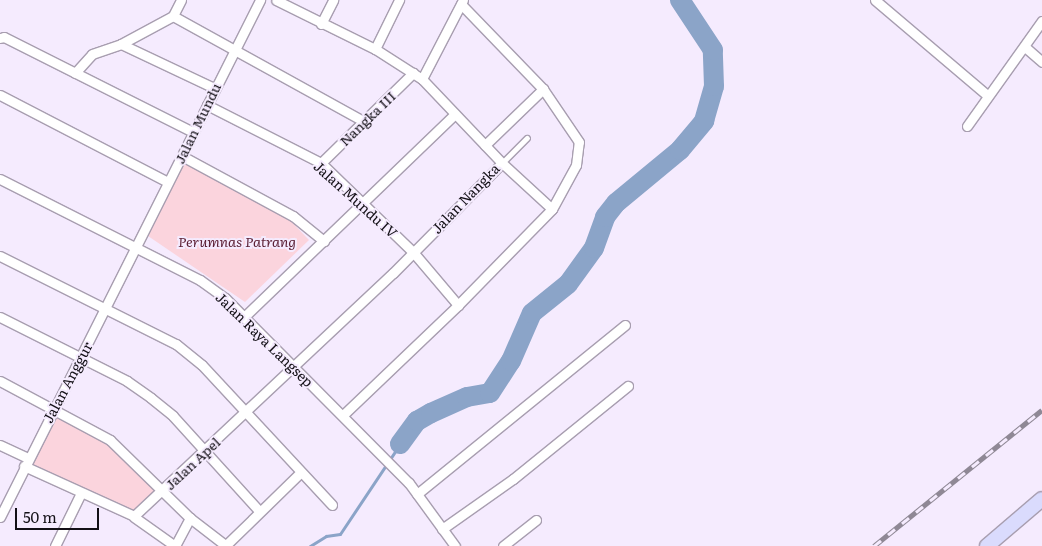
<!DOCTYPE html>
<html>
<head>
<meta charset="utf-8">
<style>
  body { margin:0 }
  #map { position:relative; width:1042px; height:546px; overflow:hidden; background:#f5ebfe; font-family:Literata,serif }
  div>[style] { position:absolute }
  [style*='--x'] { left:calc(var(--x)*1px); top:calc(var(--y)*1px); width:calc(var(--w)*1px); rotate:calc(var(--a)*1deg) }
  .green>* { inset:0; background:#fbd4dd }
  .stream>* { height:3px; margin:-1.5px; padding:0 1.5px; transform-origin:1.5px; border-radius:1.5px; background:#8ba4c8 }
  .river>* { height:20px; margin:-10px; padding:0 10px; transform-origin:10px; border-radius:10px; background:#8ba4c8 }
  .roads { filter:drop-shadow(1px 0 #a89eb0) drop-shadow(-1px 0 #a89eb0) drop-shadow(0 1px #a89eb0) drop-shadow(0 -1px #a89eb0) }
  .lane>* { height:4.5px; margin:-2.25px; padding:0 2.25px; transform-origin:2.25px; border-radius:2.25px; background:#fff }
  .street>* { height:9px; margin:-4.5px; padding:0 4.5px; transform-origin:4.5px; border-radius:4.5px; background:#fff }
  .primary>* { height:14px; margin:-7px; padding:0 7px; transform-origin:7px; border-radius:7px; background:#dadbfd }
  .rail>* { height:5px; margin-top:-2.5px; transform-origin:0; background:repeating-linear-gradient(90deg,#f5ebfe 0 9px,#8f8895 0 18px); box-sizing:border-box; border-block:1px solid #8f8895 }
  span { translate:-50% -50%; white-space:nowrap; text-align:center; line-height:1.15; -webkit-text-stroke:4px #f5ebfe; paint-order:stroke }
  .street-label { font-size:14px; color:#131016 }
  .park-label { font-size:14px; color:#5a1e33; font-style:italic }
  .scale { position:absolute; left:15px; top:508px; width:84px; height:22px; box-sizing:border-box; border:2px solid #131016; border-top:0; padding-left:6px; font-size:15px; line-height:18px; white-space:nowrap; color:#131016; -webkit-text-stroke:4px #f5ebfe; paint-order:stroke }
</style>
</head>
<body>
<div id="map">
  <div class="green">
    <i style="clip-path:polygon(184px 163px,283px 213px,309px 240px,245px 302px,148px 236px)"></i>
    <i style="clip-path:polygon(54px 409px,110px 442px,163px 490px,133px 517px,25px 467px)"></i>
  </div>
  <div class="stream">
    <i style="--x:310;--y:546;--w:19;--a:-32"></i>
    <i style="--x:326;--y:536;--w:14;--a:-8"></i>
    <i style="--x:340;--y:534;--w:108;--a:-56.3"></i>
  </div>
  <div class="river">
    <i style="--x:400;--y:444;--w:29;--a:-54"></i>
    <i style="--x:417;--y:421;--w:16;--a:-30"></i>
    <i style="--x:431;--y:413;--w:39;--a:-24"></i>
    <i style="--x:467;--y:397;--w:23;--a:-10"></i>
    <i style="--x:490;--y:393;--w:38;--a:-57"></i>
    <i style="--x:511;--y:361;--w:52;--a:-66.4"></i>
    <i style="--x:532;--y:313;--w:46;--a:-38.9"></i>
    <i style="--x:568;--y:284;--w:44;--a:-54.2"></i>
    <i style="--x:594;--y:248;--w:33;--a:-70"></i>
    <i style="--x:605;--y:217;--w:18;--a:-52"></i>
    <i style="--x:616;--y:203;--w:83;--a:-39.6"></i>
    <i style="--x:680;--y:150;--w:38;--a:-50"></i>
    <i style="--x:704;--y:121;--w:36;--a:-74"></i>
    <i style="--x:714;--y:86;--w:36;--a:-92"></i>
    <i style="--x:713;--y:50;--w:60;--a:-123.4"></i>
  </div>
  <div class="roads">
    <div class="lane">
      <i style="--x:502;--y:163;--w:35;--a:-45"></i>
    </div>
    <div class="street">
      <i style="--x:181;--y:0;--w:18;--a:117"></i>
      <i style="--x:173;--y:16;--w:217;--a:28.9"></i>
      <i style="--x:875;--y:0;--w:148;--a:40.3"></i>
      <i style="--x:321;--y:24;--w:27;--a:-63"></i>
      <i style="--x:0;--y:38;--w:4;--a:-14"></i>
      <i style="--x:4;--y:37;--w:212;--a:26.7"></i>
      <i style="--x:121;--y:44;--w:103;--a:25.3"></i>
      <i style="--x:1025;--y:47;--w:23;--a:41"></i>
      <i style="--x:375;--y:49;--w:55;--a:-63.9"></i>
      <i style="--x:75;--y:73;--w:25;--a:-48"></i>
      <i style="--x:92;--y:54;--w:31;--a:-19"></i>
      <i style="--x:121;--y:44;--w:59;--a:-28.3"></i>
      <i style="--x:422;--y:79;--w:89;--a:-62.6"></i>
      <i style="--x:0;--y:95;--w:189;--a:27.4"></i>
      <i style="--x:207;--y:105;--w:128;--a:27"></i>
      <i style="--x:321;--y:163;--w:128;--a:44.1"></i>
      <i style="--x:413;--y:252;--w:70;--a:49.7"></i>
      <i style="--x:967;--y:126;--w:129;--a:-54.5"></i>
      <i style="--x:485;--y:145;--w:81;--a:-44"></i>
      <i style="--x:182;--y:156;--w:126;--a:28.4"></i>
      <i style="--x:293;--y:216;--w:40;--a:39"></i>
      <i style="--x:321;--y:163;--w:129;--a:-44.4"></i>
      <i style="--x:502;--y:163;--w:68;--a:42.6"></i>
      <i style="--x:0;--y:179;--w:224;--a:26.8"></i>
      <i style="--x:200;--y:280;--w:31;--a:36"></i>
      <i style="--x:225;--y:298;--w:261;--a:45.2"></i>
      <i style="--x:409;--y:483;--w:78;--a:53.9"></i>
      <i style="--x:0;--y:256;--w:197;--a:26.6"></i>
      <i style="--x:176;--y:344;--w:33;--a:39"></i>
      <i style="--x:202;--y:365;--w:191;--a:47.1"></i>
      <i style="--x:245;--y:316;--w:291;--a:-43.9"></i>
      <i style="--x:0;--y:317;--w:142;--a:26.7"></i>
      <i style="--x:127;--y:381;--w:29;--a:35"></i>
      <i style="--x:151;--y:398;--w:28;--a:39"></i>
      <i style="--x:173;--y:416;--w:128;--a:47.8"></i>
      <i style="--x:0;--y:381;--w:125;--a:28.2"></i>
      <i style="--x:110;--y:440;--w:112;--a:44.3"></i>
      <i style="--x:190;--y:518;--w:44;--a:37.6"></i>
      <i style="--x:343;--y:415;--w:159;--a:-43.7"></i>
      <i style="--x:458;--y:305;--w:134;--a:-45.6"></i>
      <i style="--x:552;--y:209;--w:50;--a:-61.4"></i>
      <i style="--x:576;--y:165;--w:23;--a:-83"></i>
      <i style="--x:579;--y:142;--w:64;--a:-124.2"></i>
      <i style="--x:543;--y:89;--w:118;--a:-134"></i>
      <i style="--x:0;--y:445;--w:31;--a:25"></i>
      <i style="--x:24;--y:466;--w:121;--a:24.4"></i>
      <i style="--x:134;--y:516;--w:355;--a:-43.2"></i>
      <i style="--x:393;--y:273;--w:155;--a:-45.3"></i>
      <i style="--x:502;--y:163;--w:116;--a:-133.6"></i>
      <i style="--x:422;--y:79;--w:56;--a:-147.4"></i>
      <i style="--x:375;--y:49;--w:110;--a:-153.7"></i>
      <i style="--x:417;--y:494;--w:268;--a:-39.1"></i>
      <i style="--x:0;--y:517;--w:579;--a:-63.3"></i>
      <i style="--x:134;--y:517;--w:50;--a:35.3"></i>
      <i style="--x:442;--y:529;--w:87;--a:-35.2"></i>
      <i style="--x:513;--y:479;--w:148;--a:-39"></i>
      <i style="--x:55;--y:546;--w:59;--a:-63.9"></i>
      <i style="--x:175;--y:546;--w:32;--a:-62"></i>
      <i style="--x:225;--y:546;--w:106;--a:-44.2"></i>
      <i style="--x:503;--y:546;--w:42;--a:-38.2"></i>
    </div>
    <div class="primary">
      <i style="--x:987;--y:546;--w:72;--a:-40.5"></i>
    </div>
  </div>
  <div class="rail">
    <i style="--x:874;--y:546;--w:216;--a:-39"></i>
  </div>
  <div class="street-label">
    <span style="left:367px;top:118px;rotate:-44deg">Nangka III</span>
    <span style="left:197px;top:123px;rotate:-64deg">Jalan Mundu</span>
    <span style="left:465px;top:198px;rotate:-46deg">Jalan Nangka</span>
    <span style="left:356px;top:199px;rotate:42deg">Jalan Mundu IV</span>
    <span style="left:265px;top:339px;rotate:44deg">Jalan Raya Langsep</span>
    <span style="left:67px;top:382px;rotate:-62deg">Jalan Anggur</span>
    <span style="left:192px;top:463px;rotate:-43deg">Jalan Apel</span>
  </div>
  <div class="park-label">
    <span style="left:237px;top:241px">Perumnas Patrang</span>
  </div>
  <div class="scale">50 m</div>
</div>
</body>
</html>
